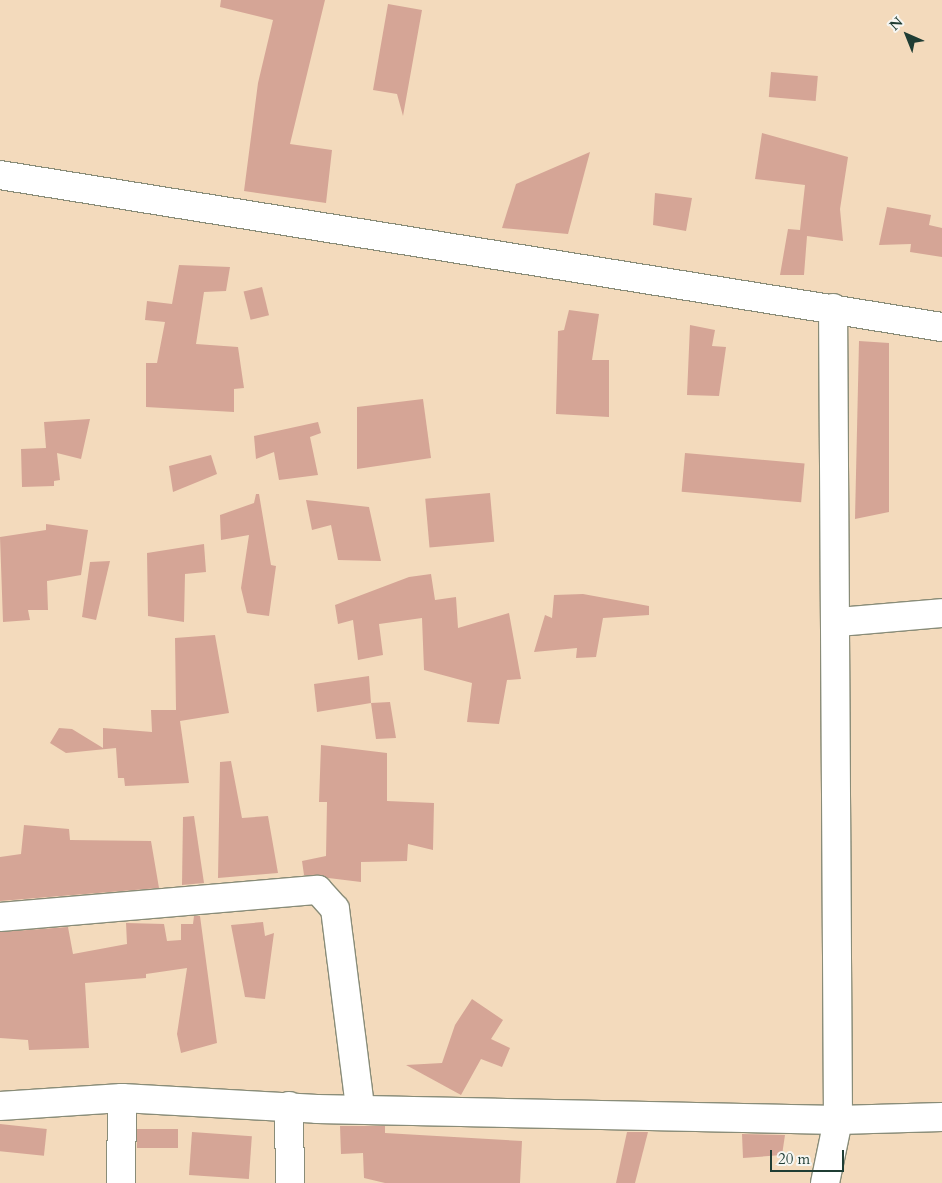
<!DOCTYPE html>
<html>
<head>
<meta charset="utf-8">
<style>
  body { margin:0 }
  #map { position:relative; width:942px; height:1183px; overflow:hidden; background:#f3dabc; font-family:Cardo,serif }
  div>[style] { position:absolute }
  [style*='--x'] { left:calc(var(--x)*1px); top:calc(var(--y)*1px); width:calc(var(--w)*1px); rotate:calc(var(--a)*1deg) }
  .building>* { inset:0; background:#d5a596; transform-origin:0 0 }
  .roads { filter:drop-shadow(1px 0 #898c78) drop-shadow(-1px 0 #898c78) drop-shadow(0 1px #898c78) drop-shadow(0 -1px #898c78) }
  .minor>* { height:28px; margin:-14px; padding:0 14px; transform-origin:14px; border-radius:14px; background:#fff }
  span { translate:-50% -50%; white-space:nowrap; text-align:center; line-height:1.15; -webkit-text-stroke:4px #f6f6f2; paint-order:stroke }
  .north { position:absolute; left:882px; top:10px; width:50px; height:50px; -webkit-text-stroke:4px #f6f6f2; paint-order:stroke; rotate:316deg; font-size:14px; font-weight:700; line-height:20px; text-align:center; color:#1f3d34 }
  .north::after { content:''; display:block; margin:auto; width:18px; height:22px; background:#1f3d34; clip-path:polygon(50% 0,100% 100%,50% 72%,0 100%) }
  .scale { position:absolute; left:770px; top:1150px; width:74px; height:22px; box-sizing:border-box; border:2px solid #1f3d34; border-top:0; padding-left:6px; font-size:15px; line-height:18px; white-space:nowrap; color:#1f3d34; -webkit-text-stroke:4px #f6f6f2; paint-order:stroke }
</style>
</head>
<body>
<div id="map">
  <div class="building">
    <i style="clip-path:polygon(221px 0,325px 0,290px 144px,332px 150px,326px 203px,244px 191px,258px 83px,273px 20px,220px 7px)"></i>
    <i style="clip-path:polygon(388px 4px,422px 10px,403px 116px,397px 94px,373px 90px)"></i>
    <i style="left:771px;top:72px;width:47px;height:25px;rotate:5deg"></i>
    <i style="clip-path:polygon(762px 133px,848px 157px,840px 209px,843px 241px,807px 236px,804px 275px,780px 275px,788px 229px,800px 230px,805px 185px,755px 179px)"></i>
    <i style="clip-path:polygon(590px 152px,568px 234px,502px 228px,516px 184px)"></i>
    <i style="clip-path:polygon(655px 193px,692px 198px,686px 231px,653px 225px)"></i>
    <i style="clip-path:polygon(887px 207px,931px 215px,929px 225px,942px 228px,942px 257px,910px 252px,911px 244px,879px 245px)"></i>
    <i style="clip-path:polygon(179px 265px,230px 267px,226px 291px,204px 292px,196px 344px,238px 347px,244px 388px,234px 389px,234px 412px,146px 407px,146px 363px,157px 363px,165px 322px,145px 320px,147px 301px,172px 304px)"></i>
    <i style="left:262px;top:287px;width:29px;height:19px;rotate:76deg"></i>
    <i style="clip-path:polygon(569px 310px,599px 314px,592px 360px,609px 360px,609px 417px,556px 414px,558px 331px,564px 330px)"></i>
    <i style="clip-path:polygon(690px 325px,715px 330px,712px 346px,726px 347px,719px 396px,687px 395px)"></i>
    <i style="clip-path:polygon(859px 341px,889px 343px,889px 512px,855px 519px)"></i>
    <i style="clip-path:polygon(423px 399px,431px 458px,357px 469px,357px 407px)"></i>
    <i style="clip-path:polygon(90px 419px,81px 459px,57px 453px,60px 480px,54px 481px,54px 486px,22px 487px,21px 449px,46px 448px,44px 422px)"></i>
    <i style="clip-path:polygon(318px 422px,321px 433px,310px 437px,318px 475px,279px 480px,274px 452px,256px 459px,254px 436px)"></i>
    <i style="left:685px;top:453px;width:120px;height:39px;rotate:5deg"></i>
    <i style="clip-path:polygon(211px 455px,217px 474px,173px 492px,169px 466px)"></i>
    <i style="left:490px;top:493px;width:49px;height:65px;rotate:85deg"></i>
    <i style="clip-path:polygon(256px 494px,259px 494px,271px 565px,276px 566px,269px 616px,247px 613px,241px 588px,249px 535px,221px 540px,220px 515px,254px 503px)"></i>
    <i style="clip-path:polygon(306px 500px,369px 507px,381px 561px,338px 560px,331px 525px,312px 530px)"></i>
    <i style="clip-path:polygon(46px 524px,88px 530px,81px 575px,47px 581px,48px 610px,28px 610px,30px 620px,3px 622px,0 537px,46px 530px)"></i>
    <i style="clip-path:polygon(204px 544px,206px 572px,185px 574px,184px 622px,148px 616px,147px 553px)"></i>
    <i style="clip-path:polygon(110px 561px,96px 620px,82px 617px,90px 562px)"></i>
    <i style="clip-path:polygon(431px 574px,435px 600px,456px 597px,458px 628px,509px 613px,521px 679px,507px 680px,499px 724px,467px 722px,472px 683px,424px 670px,422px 618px,379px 624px,383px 655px,358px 660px,353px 620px,338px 624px,335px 605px,409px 577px)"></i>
    <i style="clip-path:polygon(583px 594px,649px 606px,649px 615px,603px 618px,596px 657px,576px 658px,577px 648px,534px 652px,545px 615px,552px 618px,554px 595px)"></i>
    <i style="clip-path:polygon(215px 635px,229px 713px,180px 721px,189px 783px,125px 786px,124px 778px,118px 778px,116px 748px,66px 753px,50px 743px,59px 728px,72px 729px,103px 748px,103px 728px,152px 732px,151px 710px,176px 710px,175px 638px)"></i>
    <i style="clip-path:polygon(369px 676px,371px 703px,390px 702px,396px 738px,376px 739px,371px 703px,317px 712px,314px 684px)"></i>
    <i style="clip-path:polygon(321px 745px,387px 753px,387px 801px,434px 803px,433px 850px,408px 844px,407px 861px,361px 862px,361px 882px,304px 875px,302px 861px,326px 856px,327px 802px,319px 802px)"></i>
    <i style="clip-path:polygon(231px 761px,242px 818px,268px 816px,278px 873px,218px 878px,220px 762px)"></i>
    <i style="clip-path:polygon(194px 816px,204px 883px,182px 885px,183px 817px)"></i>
    <i style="clip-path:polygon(24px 825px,69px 829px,70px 840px,151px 841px,159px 888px,0 901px,0 857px,21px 854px)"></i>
    <i style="clip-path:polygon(194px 916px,200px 916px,217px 1043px,181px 1053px,177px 1034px,187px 968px,146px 974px,146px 978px,85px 983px,89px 1048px,29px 1050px,28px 1040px,0 1038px,0 932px,68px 927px,73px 954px,127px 944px,126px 923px,164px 924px,167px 941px,181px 940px,181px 924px,193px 924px)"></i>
    <i style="clip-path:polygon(263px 922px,265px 936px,274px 933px,265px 999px,245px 997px,231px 925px)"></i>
    <i style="clip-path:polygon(472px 999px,503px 1020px,491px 1039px,510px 1048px,502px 1067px,481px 1059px,461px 1095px,406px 1065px,442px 1063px,455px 1025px)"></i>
    <i style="left:0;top:1124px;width:47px;height:27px;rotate:6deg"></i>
    <i style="clip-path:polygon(340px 1126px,385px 1126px,385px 1133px,522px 1141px,520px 1183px,385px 1183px,364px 1178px,363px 1153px,341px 1154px)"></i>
    <i style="left:178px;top:1129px;width:19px;height:41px;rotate:90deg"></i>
    <i style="left:192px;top:1132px;width:60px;height:43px;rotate:4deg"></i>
    <i style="clip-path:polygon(627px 1132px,648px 1132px,635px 1183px,616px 1183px)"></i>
    <i style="clip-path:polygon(742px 1134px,785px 1135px,782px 1155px,743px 1158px)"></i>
  </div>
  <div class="roads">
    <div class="minor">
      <i style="--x:0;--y:175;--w:954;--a:9.17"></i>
      <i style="--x:838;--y:622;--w:104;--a:-4.9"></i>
      <i style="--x:0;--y:917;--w:319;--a:-4.9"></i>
      <i style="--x:318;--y:890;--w:25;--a:48"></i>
      <i style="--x:335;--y:909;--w:200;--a:82.8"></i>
      <i style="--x:0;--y:1106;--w:122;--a:-3.8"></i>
      <i style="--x:122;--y:1098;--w:195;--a:3.2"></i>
      <i style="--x:317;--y:1109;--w:521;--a:1.21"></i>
      <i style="--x:838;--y:1120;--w:104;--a:-1.7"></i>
      <i style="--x:289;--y:1106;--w:77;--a:89.3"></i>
      <i style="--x:121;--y:1183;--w:85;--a:-89.3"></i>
      <i style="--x:825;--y:1183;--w:64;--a:-78.3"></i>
      <i style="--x:838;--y:1120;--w:812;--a:-90.35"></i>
    </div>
  </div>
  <div class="north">N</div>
  <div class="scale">20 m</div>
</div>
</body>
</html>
